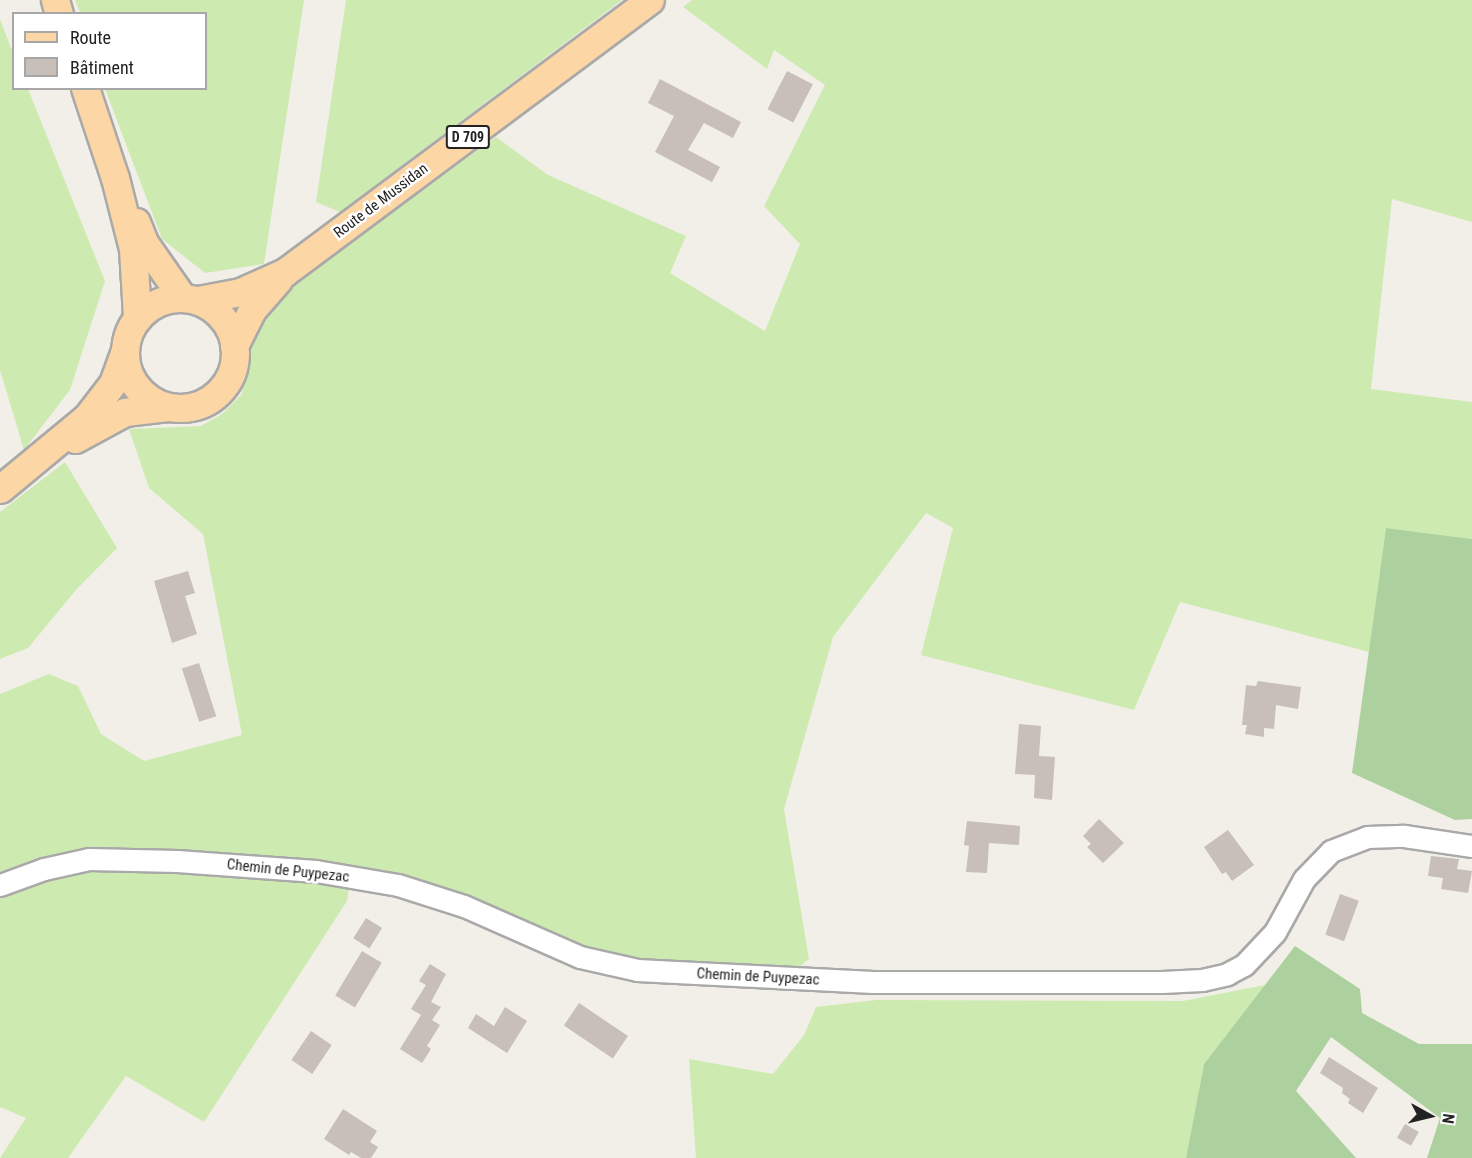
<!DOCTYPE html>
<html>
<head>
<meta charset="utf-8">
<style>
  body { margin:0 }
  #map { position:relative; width:1472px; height:1158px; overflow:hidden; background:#f2efe9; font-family:"Roboto Condensed",sans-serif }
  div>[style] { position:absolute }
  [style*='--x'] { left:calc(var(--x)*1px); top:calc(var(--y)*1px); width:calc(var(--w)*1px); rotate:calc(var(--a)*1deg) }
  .grass>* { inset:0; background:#cdebb0 }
  .forest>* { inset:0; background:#add19e }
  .building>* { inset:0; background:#c7bfb8; transform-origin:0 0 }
  .roads { filter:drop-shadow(2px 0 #a9a9a9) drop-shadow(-2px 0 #a9a9a9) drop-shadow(0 2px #a9a9a9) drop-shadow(0 -2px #a9a9a9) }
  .minor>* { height:21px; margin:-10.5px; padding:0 10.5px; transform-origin:10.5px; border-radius:10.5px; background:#fff }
  .major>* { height:27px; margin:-13.5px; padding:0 13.5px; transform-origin:13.5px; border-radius:13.5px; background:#fcd6a4 }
  .major>.ring { margin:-13.5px; padding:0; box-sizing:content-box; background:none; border:27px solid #fcd6a4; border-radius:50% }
  span { translate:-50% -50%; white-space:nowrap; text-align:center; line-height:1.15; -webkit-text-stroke:5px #fff; paint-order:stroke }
  .shield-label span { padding:2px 4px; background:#fff; border:2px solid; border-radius:4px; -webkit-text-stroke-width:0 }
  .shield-label { font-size:14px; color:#222; font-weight:700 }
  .street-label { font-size:15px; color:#222 }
  .legend { position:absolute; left:12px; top:12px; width:195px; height:78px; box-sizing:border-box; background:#fff; border:2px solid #a7a7a7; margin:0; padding:8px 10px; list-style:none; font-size:18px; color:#222 }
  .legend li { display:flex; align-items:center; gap:12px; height:30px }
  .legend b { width:30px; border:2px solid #a7a7a7 }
  .north { position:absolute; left:1400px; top:1086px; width:60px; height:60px; -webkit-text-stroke:4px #fff; paint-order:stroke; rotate:98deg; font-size:16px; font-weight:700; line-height:24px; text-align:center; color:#222 }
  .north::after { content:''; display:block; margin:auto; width:21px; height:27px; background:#222; clip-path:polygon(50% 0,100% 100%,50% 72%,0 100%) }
</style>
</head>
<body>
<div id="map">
  <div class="grass">
    <i style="clip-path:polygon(75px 0,304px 0,264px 264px,205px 273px,162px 239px,105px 89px,206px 88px,206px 14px,80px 13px)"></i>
    <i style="clip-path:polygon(346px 0,622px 0,340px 212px,316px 202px)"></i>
    <i style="clip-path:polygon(692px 0,1472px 0,1472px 222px,1392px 199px,1371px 389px,1472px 402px,1472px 539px,1386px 528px,1369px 652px,1180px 602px,1134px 710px,921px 655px,953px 528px,926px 513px,833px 637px,784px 809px,809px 959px,799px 967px,658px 963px,584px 948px,451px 889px,352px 868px,347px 901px,204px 1122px,126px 1076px,68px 1158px,0 1158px,26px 1118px,0 1107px,0 694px,49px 674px,78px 686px,101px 734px,144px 761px,242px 735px,203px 534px,149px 488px,129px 429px,201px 426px,222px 414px,242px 394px,249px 350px,257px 323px,307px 271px,496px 137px,548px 175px,686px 236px,670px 273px,765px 331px,800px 244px,764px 206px,825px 85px,774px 50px,767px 69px,683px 7px)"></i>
    <i style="clip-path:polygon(0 19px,13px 53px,14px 88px,28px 89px,105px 281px,70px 390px,24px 450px,0 370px)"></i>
    <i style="clip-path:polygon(65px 462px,117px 548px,76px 590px,28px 648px,0 659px,0 512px)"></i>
    <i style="clip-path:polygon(1265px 985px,1204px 1064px,1186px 1158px,696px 1158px,689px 1059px,773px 1074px,804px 1035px,816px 1007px,876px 1000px,1183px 1001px)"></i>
  </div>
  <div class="forest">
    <i style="clip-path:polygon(1386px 528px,1472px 539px,1472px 819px,1455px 820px,1352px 773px)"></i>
    <i style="clip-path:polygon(1295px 946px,1360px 989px,1362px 1013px,1419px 1044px,1472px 1044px,1472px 1158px,1427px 1158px,1440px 1118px,1331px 1037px,1296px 1091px,1356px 1158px,1186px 1158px,1204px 1064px)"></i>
  </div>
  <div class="building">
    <i style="left:787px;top:71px;width:29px;height:43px;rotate:27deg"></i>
    <i style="clip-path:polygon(660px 79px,741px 122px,733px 138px,704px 123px,688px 150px,720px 167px,712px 182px,655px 152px,674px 116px,648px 103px)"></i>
    <i style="clip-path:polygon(188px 571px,195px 593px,185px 596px,197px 634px,172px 643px,154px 581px)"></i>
    <i style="left:199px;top:663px;width:56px;height:18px;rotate:72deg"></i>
    <i style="clip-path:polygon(1258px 681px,1301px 687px,1298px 709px,1276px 705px,1274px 729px,1264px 728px,1264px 737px,1245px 734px,1247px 725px,1242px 725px,1246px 685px,1256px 686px)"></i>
    <i style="clip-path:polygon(1019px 724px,1041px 726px,1039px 756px,1055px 757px,1052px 800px,1034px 798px,1035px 775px,1015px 774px)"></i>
    <i style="clip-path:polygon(1099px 819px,1124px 843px,1103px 863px,1087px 847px,1091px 844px,1083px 836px)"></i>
    <i style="clip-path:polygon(967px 821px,1020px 826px,1019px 845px,989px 843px,987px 873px,966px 872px,969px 846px,964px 845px)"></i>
    <i style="clip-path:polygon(1228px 830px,1254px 865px,1232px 881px,1226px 872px,1222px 874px,1204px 847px)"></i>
    <i style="clip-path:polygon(1431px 856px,1459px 859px,1457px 869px,1472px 871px,1468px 893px,1441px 889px,1443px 878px,1428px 876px)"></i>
    <i style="left:1340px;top:894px;width:20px;height:43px;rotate:20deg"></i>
    <i style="left:366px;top:918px;width:19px;height:24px;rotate:32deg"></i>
    <i style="left:362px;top:951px;width:23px;height:52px;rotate:31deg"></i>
    <i style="clip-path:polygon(430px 964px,446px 974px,431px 1002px,441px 1007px,432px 1020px,440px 1025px,427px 1046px,431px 1049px,422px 1063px,400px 1049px,421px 1015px,411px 1009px,426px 985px,419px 981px)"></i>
    <i style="left:579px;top:1003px;width:59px;height:27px;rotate:34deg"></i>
    <i style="clip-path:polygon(505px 1007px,527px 1021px,507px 1053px,468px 1028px,476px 1014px,494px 1026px)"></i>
    <i style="left:311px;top:1031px;width:25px;height:35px;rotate:34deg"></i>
    <i style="clip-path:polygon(1329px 1057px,1378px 1088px,1363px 1113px,1348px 1103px,1350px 1099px,1342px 1093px,1343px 1088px,1320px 1073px)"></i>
    <i style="clip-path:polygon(343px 1109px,377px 1131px,370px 1142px,378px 1147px,371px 1158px,361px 1158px,351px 1152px,349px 1155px,324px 1139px)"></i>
    <i style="left:1405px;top:1124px;width:16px;height:16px;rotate:30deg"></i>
  </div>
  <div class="roads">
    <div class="minor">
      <i style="--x:0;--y:885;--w:47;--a:-20"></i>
      <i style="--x:44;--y:869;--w:46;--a:-12.5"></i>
      <i style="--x:89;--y:859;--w:88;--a:1.3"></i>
      <i style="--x:177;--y:861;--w:139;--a:4.1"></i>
      <i style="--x:316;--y:871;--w:83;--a:9.7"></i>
      <i style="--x:398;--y:885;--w:69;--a:17.7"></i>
      <i style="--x:464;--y:906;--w:127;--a:23.7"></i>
      <i style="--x:580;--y:957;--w:58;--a:12.8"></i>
      <i style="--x:637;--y:970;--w:236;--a:2.9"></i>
      <i style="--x:873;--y:982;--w:289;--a:0"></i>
      <i style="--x:1162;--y:982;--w:40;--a:-2.9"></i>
      <i style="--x:1202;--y:980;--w:26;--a:-13"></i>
      <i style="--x:1227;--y:974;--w:19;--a:-28"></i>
      <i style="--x:1244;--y:965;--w:45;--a:-46.8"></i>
      <i style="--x:1275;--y:932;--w:60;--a:-61.3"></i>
      <i style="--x:1304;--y:879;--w:39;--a:-46"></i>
      <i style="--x:1331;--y:851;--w:39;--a:-21"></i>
      <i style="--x:1367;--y:837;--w:37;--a:-2"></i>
      <i style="--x:1404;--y:836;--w:69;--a:8.4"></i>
    </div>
    <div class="major">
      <i style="--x:55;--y:0;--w:15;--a:74"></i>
      <i style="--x:85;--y:88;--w:95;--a:71.6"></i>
      <i style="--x:115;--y:178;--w:73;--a:75.8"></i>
      <i style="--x:133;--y:249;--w:68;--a:86.6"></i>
      <i style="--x:136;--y:222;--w:24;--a:68"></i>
      <i style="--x:145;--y:244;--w:65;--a:55.1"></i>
      <i class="ring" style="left:125px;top:298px;width:83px;height:83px"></i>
      <i style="--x:198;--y:300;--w:43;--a:-10.8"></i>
      <i style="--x:240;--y:292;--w:49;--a:-24"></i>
      <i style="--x:285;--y:272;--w:455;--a:-36.7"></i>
      <i style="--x:234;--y:346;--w:40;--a:-63.4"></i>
      <i style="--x:252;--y:310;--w:40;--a:-49"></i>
      <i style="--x:75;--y:439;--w:57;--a:-28.4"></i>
      <i style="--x:125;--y:412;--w:43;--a:-6.6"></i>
      <i style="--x:0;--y:489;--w:113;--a:-39.6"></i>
      <i style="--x:87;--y:417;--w:43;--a:-52.6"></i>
      <i style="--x:113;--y:383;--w:35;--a:-70"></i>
    </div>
  </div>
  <div class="shield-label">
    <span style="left:468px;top:137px">D 709</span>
  </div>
  <div class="street-label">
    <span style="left:381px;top:201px;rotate:-37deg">Route de Mussidan</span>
    <span style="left:288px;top:871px;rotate:6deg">Chemin de Puypezac</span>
    <span style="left:758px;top:977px;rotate:3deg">Chemin de Puypezac</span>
  </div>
  <ul class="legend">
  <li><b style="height:8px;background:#fcd6a4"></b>Route</li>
  <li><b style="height:16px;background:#c7bfb8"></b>Bâtiment</li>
  </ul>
  <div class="north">N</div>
</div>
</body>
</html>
